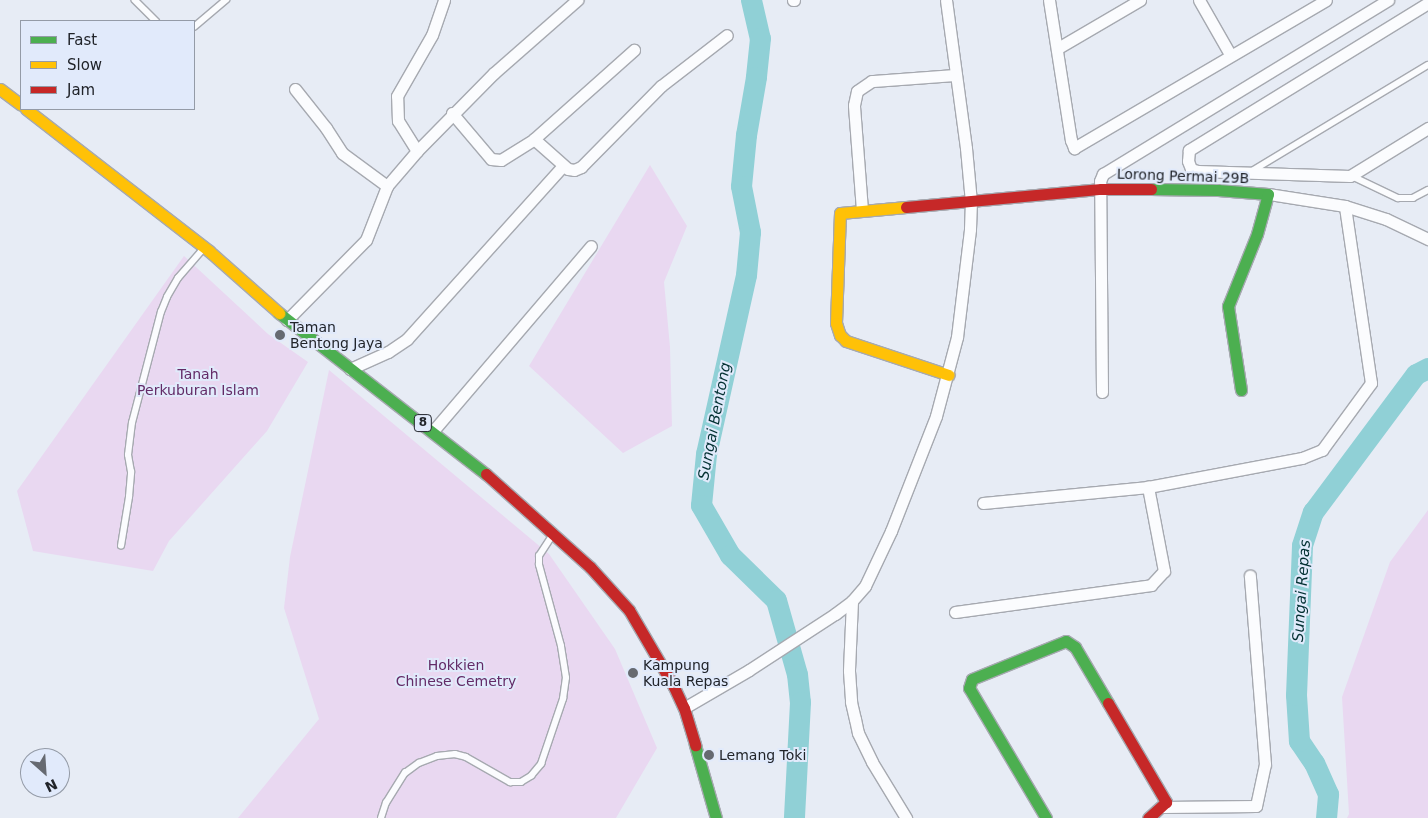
<!DOCTYPE html>
<html>
<head>
<meta charset="utf-8">
<style>
  body { margin:0 }
  #map { position:relative; width:1428px; height:818px; overflow:hidden; background:#e7ecf5; font-family:"DejaVu Sans",sans-serif }
  div>[style] { position:absolute }
  [style*='--x'] { left:calc(var(--x)*1px); top:calc(var(--y)*1px); width:calc(var(--w)*1px); rotate:calc(var(--a)*1deg) }
  .green>* { inset:0; background:#e9d8f1 }
  .river>* { height:21px; margin:-10.5px; padding:0 10.5px; transform-origin:10.5px; border-radius:10.5px; background:#90d0d6 }
  .roads { filter:drop-shadow(1px 0 #a6a9b0) drop-shadow(-1px 0 #a6a9b0) drop-shadow(0 1px #a6a9b0) drop-shadow(0 -1px #a6a9b0) }
  .lane>* { height:5.5px; margin:-2.75px; padding:0 2.75px; transform-origin:2.75px; border-radius:2.75px; background:#fbfcfe }
  .street>* { height:11px; margin:-5.5px; padding:0 5.5px; transform-origin:5.5px; border-radius:5.5px; background:#fbfcfe }
  .fast>* { height:11px; margin:-5.5px; padding:0 5.5px; transform-origin:5.5px; border-radius:5.5px; background:#4caf50 }
  .slow>* { height:11px; margin:-5.5px; padding:0 5.5px; transform-origin:5.5px; border-radius:5.5px; background:#ffc107 }
  .jam>* { height:11px; margin:-5.5px; padding:0 5.5px; transform-origin:5.5px; border-radius:5.5px; background:#c62828 }
  .dots>* { width:14px; height:14px; translate:-50% -50%; box-sizing:border-box; border:2px solid #e1eafb; border-radius:50% }
  span { translate:-50% -50%; white-space:nowrap; text-align:center; line-height:1.15; -webkit-text-stroke:4px #e1eafb; paint-order:stroke }
  .shield-label span { padding:1px 4px; background:#e1eafb; border:1px solid; border-radius:4px; -webkit-text-stroke-width:0 }
  .shield-label { font-size:12px; color:#21242a; font-weight:700 }
  .street-label { font-size:14px; color:#21242a }
  .poi-label { font-size:14px; color:#21242a }
  .left { translate:0 -50%; text-align:left }
  .park-label { font-size:14px; color:#632b67 }
  .water-label { font-size:15px; color:#033133; font-style:italic }
  .legend { position:absolute; left:20px; top:20px; width:175px; height:90px; box-sizing:border-box; background:#e1eafb; border:1px solid #949ba7; margin:0; padding:6px 9px; list-style:none; font-size:15px; color:#21242a }
  .legend li { display:flex; align-items:center; gap:10px; height:25px }
  .legend b { width:25px; border:1px solid #949ba7 }
  .north { position:absolute; left:20px; top:748px; width:50px; height:50px; box-sizing:border-box; background:#e1eafb; border:1px solid #949ba7; border-radius:50%; rotate:154deg; font-size:14px; font-weight:700; line-height:20px; text-align:center; color:#21242a }
  .north::after { content:''; display:block; margin:auto; width:18px; height:22px; background:#666a71; clip-path:polygon(50% 0,100% 100%,50% 72%,0 100%) }
</style>
</head>
<body>
<div id="map">
  <div class="green">
    <i style="clip-path:polygon(650px 165px,687px 226px,664px 282px,670px 347px,672px 426px,623px 453px,529px 366px)"></i>
    <i style="clip-path:polygon(184px 256px,268px 334px,308px 362px,267px 431px,169px 541px,153px 571px,33px 551px,17px 491px)"></i>
    <i style="clip-path:polygon(329px 370px,549px 554px,615px 649px,657px 748px,616px 818px,238px 818px,319px 719px,284px 608px,290px 557px)"></i>
    <i style="clip-path:polygon(1428px 510px,1428px 818px,1347px 818px,1349px 814px,1342px 697px,1390px 562px)"></i>
  </div>
  <div class="river">
    <i style="--x:751;--y:0;--w:39;--a:77"></i>
    <i style="--x:760;--y:38;--w:39;--a:96"></i>
    <i style="--x:756;--y:77;--w:59;--a:99.8"></i>
    <i style="--x:746;--y:135;--w:51;--a:95.6"></i>
    <i style="--x:741;--y:186;--w:47;--a:78.9"></i>
    <i style="--x:750;--y:232;--w:43;--a:95.3"></i>
    <i style="--x:746;--y:275;--w:183;--a:102.6"></i>
    <i style="--x:706;--y:454;--w:51;--a:95.6"></i>
    <i style="--x:701;--y:505;--w:58;--a:59.9"></i>
    <i style="--x:730;--y:555;--w:64;--a:44.4"></i>
    <i style="--x:776;--y:600;--w:77;--a:74.2"></i>
    <i style="--x:797;--y:674;--w:28;--a:84"></i>
    <i style="--x:800;--y:702;--w:116;--a:93"></i>
    <i style="--x:1326;--y:818;--w:24;--a:-85"></i>
    <i style="--x:1328;--y:794;--w:34;--a:-114"></i>
    <i style="--x:1314;--y:763;--w:27;--a:-124"></i>
    <i style="--x:1299;--y:741;--w:46;--a:-93.7"></i>
    <i style="--x:1296;--y:695;--w:150;--a:-87.7"></i>
    <i style="--x:1302;--y:545;--w:35;--a:-72"></i>
    <i style="--x:1313;--y:512;--w:172;--a:-53.3"></i>
    <i style="--x:1416;--y:374;--w:13;--a:-27"></i>
  </div>
  <div class="roads">
    <div class="lane">
      <i style="--x:135;--y:0;--w:30;--a:45"></i>
      <i style="--x:194;--y:27;--w:42;--a:-40.2"></i>
      <i style="--x:1252;--y:171;--w:205;--a:-31.1"></i>
      <i style="--x:1352;--y:176;--w:51;--a:25.6"></i>
      <i style="--x:1398;--y:198;--w:15;--a:0"></i>
      <i style="--x:1413;--y:198;--w:17;--a:-28"></i>
      <i style="--x:121;--y:546;--w:50;--a:-80.7"></i>
      <i style="--x:129;--y:497;--w:25;--a:-85"></i>
      <i style="--x:131;--y:472;--w:17;--a:-100"></i>
      <i style="--x:128;--y:455;--w:32;--a:-83"></i>
      <i style="--x:132;--y:423;--w:115;--a:-75.4"></i>
      <i style="--x:161;--y:312;--w:16;--a:-68"></i>
      <i style="--x:167;--y:297;--w:22;--a:-60"></i>
      <i style="--x:178;--y:278;--w:38;--a:-49"></i>
      <i style="--x:381;--y:818;--w:16;--a:-72"></i>
      <i style="--x:386;--y:803;--w:36;--a:-58"></i>
      <i style="--x:405;--y:773;--w:17;--a:-36"></i>
      <i style="--x:419;--y:763;--w:19;--a:-21"></i>
      <i style="--x:437;--y:756;--w:18;--a:-6"></i>
      <i style="--x:455;--y:754;--w:11;--a:15"></i>
      <i style="--x:466;--y:757;--w:51;--a:29.6"></i>
      <i style="--x:510;--y:782;--w:11;--a:0"></i>
      <i style="--x:521;--y:782;--w:12;--a:-31"></i>
      <i style="--x:531;--y:776;--w:16;--a:-50"></i>
      <i style="--x:541;--y:764;--w:69;--a:-71.3"></i>
      <i style="--x:563;--y:699;--w:21;--a:-82"></i>
      <i style="--x:566;--y:678;--w:32;--a:-99"></i>
      <i style="--x:561;--y:646;--w:84;--a:-105.2"></i>
      <i style="--x:539;--y:565;--w:9;--a:-90"></i>
      <i style="--x:539;--y:556;--w:24;--a:-57"></i>
    </div>
    <div class="street">
      <i style="--x:793;--y:0;--w:1;--a:0"></i>
      <i style="--x:1049;--y:0;--w:142;--a:81.1"></i>
      <i style="--x:1071;--y:140;--w:9;--a:69"></i>
      <i style="--x:1074;--y:148;--w:292;--a:-30.4"></i>
      <i style="--x:1199;--y:0;--w:64;--a:60.3"></i>
      <i style="--x:1428;--y:3;--w:281;--a:148.4"></i>
      <i style="--x:1189;--y:150;--w:11;--a:95"></i>
      <i style="--x:1188;--y:161;--w:9;--a:69"></i>
      <i style="--x:1191;--y:169;--w:7;--a:16"></i>
      <i style="--x:1198;--y:171;--w:152;--a:1.9"></i>
      <i style="--x:1350;--y:176;--w:92;--a:-31.6"></i>
      <i style="--x:1058;--y:48;--w:95;--a:-30.3"></i>
      <i style="--x:295;--y:89;--w:50;--a:51.5"></i>
      <i style="--x:326;--y:128;--w:30;--a:57"></i>
      <i style="--x:342;--y:153;--w:56;--a:36.3"></i>
      <i style="--x:452;--y:113;--w:60;--a:49.7"></i>
      <i style="--x:491;--y:159;--w:10;--a:6"></i>
      <i style="--x:501;--y:160;--w:39;--a:-32"></i>
      <i style="--x:534;--y:139;--w:134;--a:-41.7"></i>
      <i style="--x:534;--y:139;--w:45;--a:41.4"></i>
      <i style="--x:568;--y:169;--w:6;--a:9"></i>
      <i style="--x:574;--y:170;--w:8;--a:-23"></i>
      <i style="--x:581;--y:167;--w:114;--a:-45.4"></i>
      <i style="--x:661;--y:86;--w:83;--a:-37.7"></i>
      <i style="--x:417;--y:151;--w:36;--a:-122"></i>
      <i style="--x:398;--y:121;--w:25;--a:-92"></i>
      <i style="--x:397;--y:96;--w:70;--a:-60.2"></i>
      <i style="--x:432;--y:35;--w:37;--a:-71"></i>
      <i style="--x:1345;--y:206;--w:43;--a:17.6"></i>
      <i style="--x:1386;--y:219;--w:47;--a:25.5"></i>
      <i style="--x:862;--y:210;--w:105;--a:-94.4"></i>
      <i style="--x:854;--y:105;--w:14;--a:-78"></i>
      <i style="--x:857;--y:91;--w:18;--a:-34"></i>
      <i style="--x:872;--y:81;--w:84;--a:-4.1"></i>
      <i style="--x:287;--y:320;--w:112;--a:-45.4"></i>
      <i style="--x:366;--y:240;--w:58;--a:-68.7"></i>
      <i style="--x:387;--y:186;--w:46;--a:-49.4"></i>
      <i style="--x:417;--y:151;--w:110;--a:-45.4"></i>
      <i style="--x:494;--y:73;--w:111;--a:-41.3"></i>
      <i style="--x:350;--y:369;--w:42;--a:-24.1"></i>
      <i style="--x:388;--y:352;--w:23;--a:-34"></i>
      <i style="--x:407;--y:339;--w:233;--a:-48"></i>
      <i style="--x:1102;--y:392;--w:211;--a:-90.5"></i>
      <i style="--x:1100;--y:181;--w:8;--a:-67"></i>
      <i style="--x:1103;--y:174;--w:334;--a:-31.4"></i>
      <i style="--x:433;--y:431;--w:243;--a:-49.5"></i>
      <i style="--x:983;--y:503;--w:166;--a:-5.5"></i>
      <i style="--x:1148;--y:487;--w:157;--a:-10.7"></i>
      <i style="--x:1302;--y:458;--w:22;--a:-22"></i>
      <i style="--x:1322;--y:450;--w:83;--a:-53.8"></i>
      <i style="--x:1371;--y:383;--w:179;--a:-98.4"></i>
      <i style="--x:1345;--y:206;--w:78;--a:-171.1"></i>
      <i style="--x:852;--y:601;--w:70;--a:92.5"></i>
      <i style="--x:849;--y:671;--w:31;--a:86"></i>
      <i style="--x:851;--y:702;--w:17;--a:77"></i>
      <i style="--x:855;--y:719;--w:14;--a:78"></i>
      <i style="--x:858;--y:733;--w:32;--a:64"></i>
      <i style="--x:872;--y:762;--w:66;--a:58.7"></i>
      <i style="--x:955;--y:612;--w:198;--a:-7.8"></i>
      <i style="--x:1151;--y:585;--w:19;--a:-47"></i>
      <i style="--x:1164;--y:571;--w:86;--a:-100.8"></i>
      <i style="--x:684;--y:708;--w:75;--a:-30.3"></i>
      <i style="--x:749;--y:670;--w:103;--a:-33.1"></i>
      <i style="--x:835;--y:614;--w:21;--a:-37"></i>
      <i style="--x:852;--y:601;--w:20;--a:-49"></i>
      <i style="--x:865;--y:586;--w:61;--a:-64.7"></i>
      <i style="--x:891;--y:531;--w:123;--a:-68.6"></i>
      <i style="--x:936;--y:416;--w:82;--a:-75.1"></i>
      <i style="--x:957;--y:337;--w:109;--a:-83.1"></i>
      <i style="--x:970;--y:229;--w:27;--a:-88"></i>
      <i style="--x:971;--y:202;--w:54;--a:-95.3"></i>
      <i style="--x:966;--y:148;--w:149;--a:-97.7"></i>
      <i style="--x:1163;--y:807;--w:93;--a:-0.6"></i>
      <i style="--x:1256;--y:806;--w:43;--a:-77.9"></i>
      <i style="--x:1265;--y:764;--w:189;--a:-94.6"></i>
    </div>
    <div class="fast">
      <i style="--x:1151;--y:189;--w:67;--a:0.9"></i>
      <i style="--x:1218;--y:190;--w:50;--a:4.6"></i>
      <i style="--x:1268;--y:194;--w:41;--a:105.4"></i>
      <i style="--x:1257;--y:234;--w:78;--a:111.9"></i>
      <i style="--x:1228;--y:306;--w:85;--a:81.2"></i>
      <i style="--x:279;--y:313;--w:262;--a:37.9"></i>
      <i style="--x:695;--y:745;--w:76;--a:74"></i>
      <i style="--x:1046;--y:818;--w:151;--a:-120.6"></i>
      <i style="--x:969;--y:688;--w:9;--a:-72"></i>
      <i style="--x:972;--y:679;--w:101;--a:-22"></i>
      <i style="--x:1066;--y:641;--w:11;--a:34"></i>
      <i style="--x:1075;--y:647;--w:65;--a:59.5"></i>
    </div>
    <div class="slow">
      <i style="--x:0;--y:89;--w:26;--a:37"></i>
      <i style="--x:26;--y:109;--w:232;--a:37.8"></i>
      <i style="--x:209;--y:251;--w:94;--a:41.5"></i>
      <i style="--x:906;--y:207;--w:66;--a:174.8"></i>
      <i style="--x:840;--y:213;--w:110;--a:92.1"></i>
      <i style="--x:836;--y:323;--w:13;--a:72"></i>
      <i style="--x:840;--y:335;--w:8;--a:45"></i>
      <i style="--x:846;--y:341;--w:108;--a:18.3"></i>
    </div>
    <div class="jam">
      <i style="--x:906;--y:207;--w:196;--a:-5.3"></i>
      <i style="--x:1101;--y:189;--w:50;--a:0"></i>
      <i style="--x:486;--y:474;--w:140;--a:41.8"></i>
      <i style="--x:590;--y:567;--w:58;--a:47.8"></i>
      <i style="--x:629;--y:610;--w:89;--a:59.7"></i>
      <i style="--x:674;--y:687;--w:23;--a:65"></i>
      <i style="--x:684;--y:708;--w:39;--a:73"></i>
      <i style="--x:1108;--y:703;--w:115;--a:59.6"></i>
      <i style="--x:1166;--y:802;--w:24;--a:138"></i>
    </div>
  </div>
  <div class="dots">
    <i style="left:280px;top:335px;background:#666a71"></i>
    <i style="left:633px;top:673px;background:#666a71"></i>
    <i style="left:709px;top:755px;background:#666a71"></i>
  </div>
  <div class="shield-label">
    <span style="left:423px;top:423px">8</span>
  </div>
  <div class="street-label">
    <span style="left:1183px;top:176px;rotate:2deg">Lorong Permai 29B</span>
  </div>
  <div class="poi-label">
    <span class="left" style="left:290px;top:335px">Taman<br>Bentong Jaya</span>
    <span class="left" style="left:643px;top:673px">Kampung<br>Kuala Repas</span>
    <span class="left" style="left:719px;top:755px">Lemang Toki</span>
  </div>
  <div class="park-label">
    <span style="left:198px;top:382px">Tanah<br>Perkuburan Islam</span>
    <span style="left:456px;top:673px">Hokkien<br>Chinese Cemetry</span>
  </div>
  <div class="water-label">
    <span style="left:715px;top:421px;rotate:-79deg">Sungai Bentong</span>
    <span style="left:1302px;top:591px;rotate:-86deg">Sungai Repas</span>
  </div>
  <ul class="legend">
  <li><b style="height:6px;background:#4caf50"></b>Fast</li>
  <li><b style="height:6px;background:#ffc107"></b>Slow</li>
  <li><b style="height:6px;background:#c62828"></b>Jam</li>
  </ul>
  <div class="north">N</div>
</div>
</body>
</html>
